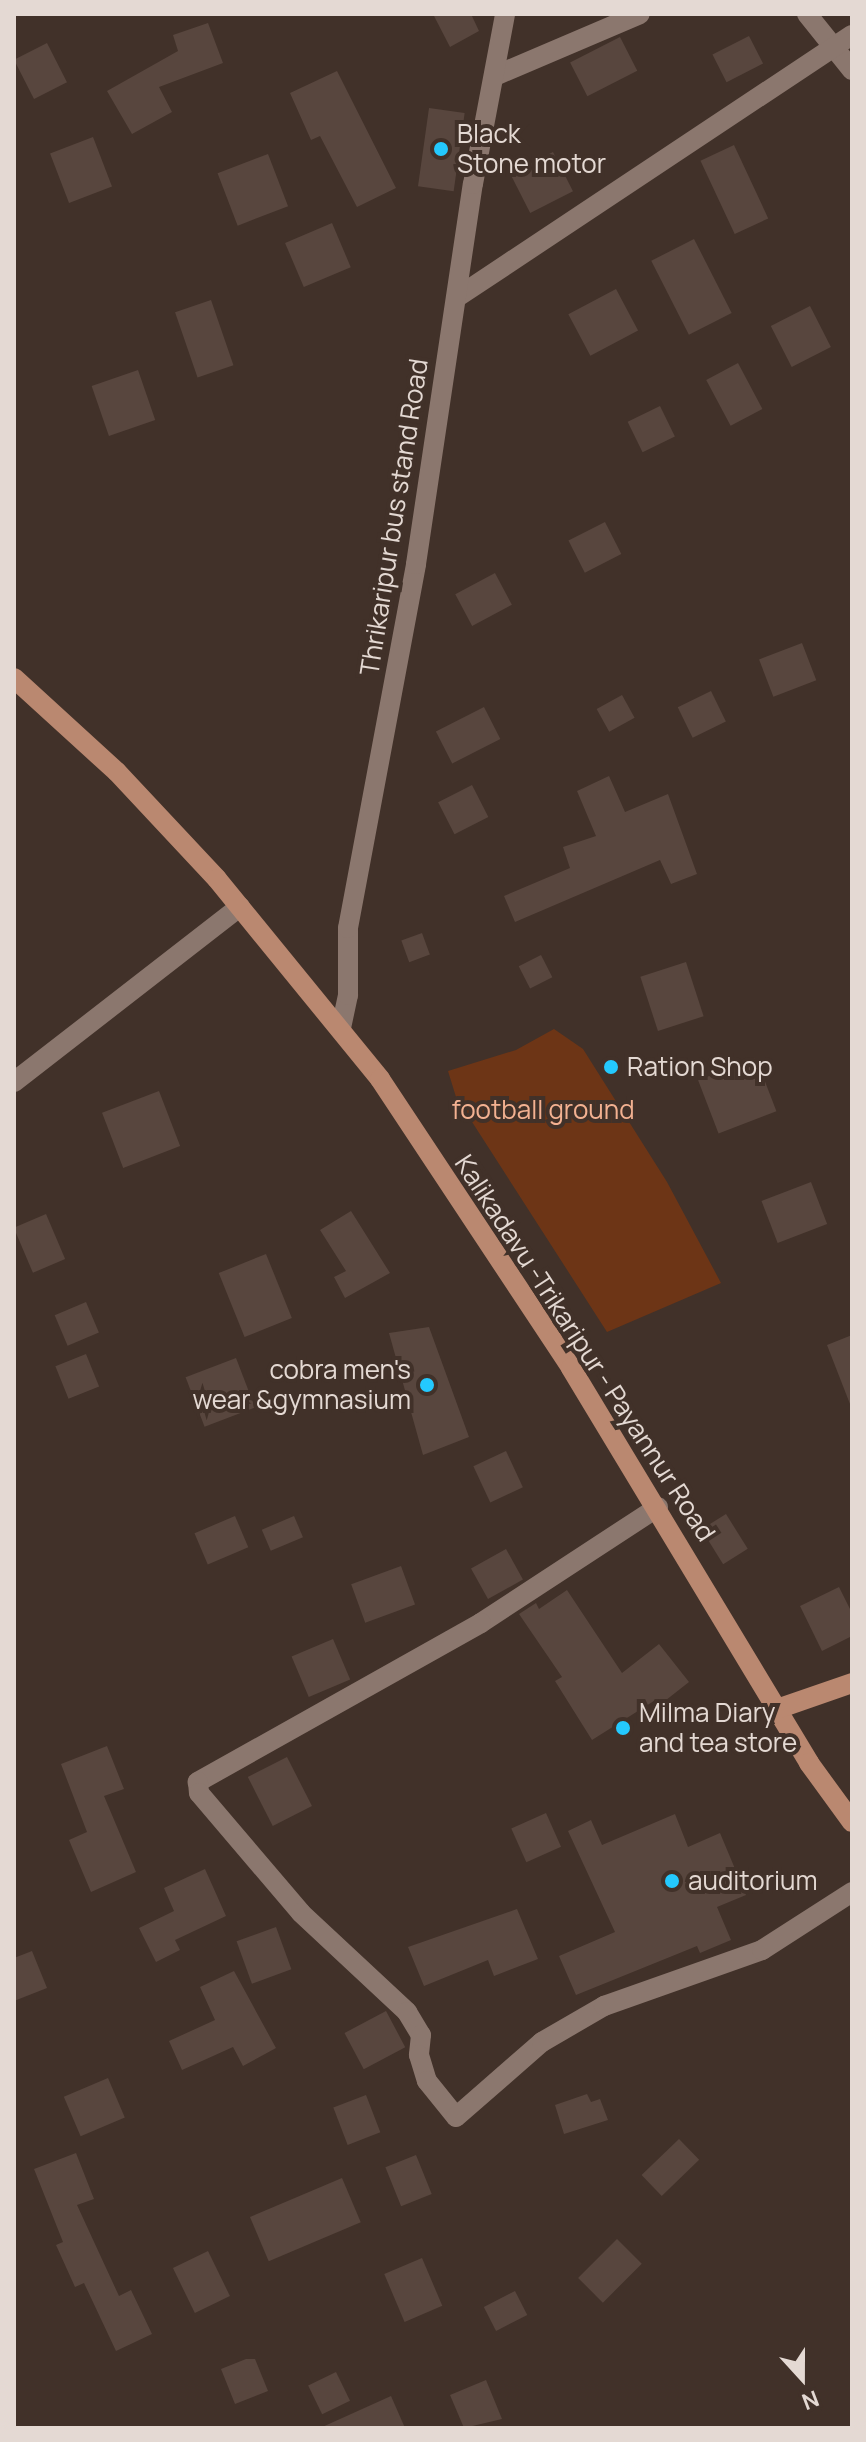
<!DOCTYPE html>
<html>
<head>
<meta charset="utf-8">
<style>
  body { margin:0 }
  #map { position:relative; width:866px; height:2442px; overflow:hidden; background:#413129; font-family:Manrope,sans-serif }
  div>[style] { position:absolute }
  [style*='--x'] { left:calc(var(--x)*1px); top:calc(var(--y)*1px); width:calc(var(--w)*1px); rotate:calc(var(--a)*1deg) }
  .green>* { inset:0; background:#6d3516 }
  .building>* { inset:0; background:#58463e; transform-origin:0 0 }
  .minor>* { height:20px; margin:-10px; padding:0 10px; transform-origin:10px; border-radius:10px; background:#8b776e }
  .major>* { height:20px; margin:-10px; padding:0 10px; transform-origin:10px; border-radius:10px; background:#ba8870 }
  .dots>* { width:22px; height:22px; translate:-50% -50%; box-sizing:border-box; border:4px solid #413129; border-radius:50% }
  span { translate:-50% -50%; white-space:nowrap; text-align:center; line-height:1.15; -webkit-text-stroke:8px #413129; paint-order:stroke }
  .poi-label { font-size:26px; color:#e4d9d3 }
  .left { translate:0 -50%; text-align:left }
  .right { translate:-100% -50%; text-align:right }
  .street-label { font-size:26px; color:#e4d9d3 }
  .park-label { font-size:26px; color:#f3b191 }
  .frame { position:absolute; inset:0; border:16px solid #e4d9d3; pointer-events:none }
  .north { position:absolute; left:762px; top:2338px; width:80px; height:80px; -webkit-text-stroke:6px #413129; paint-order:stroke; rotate:159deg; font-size:22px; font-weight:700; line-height:32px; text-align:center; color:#e4d9d3 }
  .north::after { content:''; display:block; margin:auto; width:28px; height:36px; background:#e4d9d3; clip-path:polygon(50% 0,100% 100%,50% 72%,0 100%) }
</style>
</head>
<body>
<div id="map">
  <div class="green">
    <i style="clip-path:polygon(554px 1029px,583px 1049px,667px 1182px,721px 1283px,607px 1332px,456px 1097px,448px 1071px,516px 1050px)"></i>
  </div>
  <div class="building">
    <i style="clip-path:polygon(433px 14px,471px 14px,479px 31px,450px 47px)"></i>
    <i style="clip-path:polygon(208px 23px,223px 63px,159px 87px,172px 112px,132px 134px,107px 91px,178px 51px,173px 35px)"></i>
    <i style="left:749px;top:36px;width:31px;height:41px;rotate:63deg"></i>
    <i style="left:620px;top:37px;width:38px;height:56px;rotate:63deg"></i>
    <i style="left:47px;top:43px;width:44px;height:37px;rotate:63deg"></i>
    <i style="clip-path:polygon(337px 71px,396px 188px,357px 207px,320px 136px,311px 140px,290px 93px)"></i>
    <i style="left:429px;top:108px;width:36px;height:79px;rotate:8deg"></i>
    <i style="left:93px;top:137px;width:53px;height:46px;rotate:69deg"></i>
    <i style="left:734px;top:145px;width:81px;height:37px;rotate:65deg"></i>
    <i style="left:553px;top:152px;width:44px;height:48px;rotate:63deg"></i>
    <i style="left:268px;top:154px;width:56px;height:54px;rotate:69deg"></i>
    <i style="left:332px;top:223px;width:48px;height:51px;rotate:67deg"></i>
    <i style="left:694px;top:239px;width:83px;height:48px;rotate:63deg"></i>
    <i style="left:616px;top:289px;width:47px;height:54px;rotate:62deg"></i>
    <i style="left:211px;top:300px;width:69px;height:38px;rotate:71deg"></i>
    <i style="left:810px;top:306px;width:46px;height:44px;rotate:63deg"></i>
    <i style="left:738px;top:363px;width:52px;height:36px;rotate:62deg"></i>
    <i style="left:138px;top:370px;width:53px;height:49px;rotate:71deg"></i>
    <i style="left:660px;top:406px;width:34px;height:36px;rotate:64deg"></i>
    <i style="left:605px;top:522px;width:36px;height:41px;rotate:63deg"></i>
    <i style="left:495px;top:573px;width:36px;height:45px;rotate:62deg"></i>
    <i style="left:802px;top:643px;width:40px;height:46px;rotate:69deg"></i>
    <i style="left:711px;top:691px;width:34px;height:37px;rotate:64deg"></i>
    <i style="left:622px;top:695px;width:26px;height:29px;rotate:61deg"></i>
    <i style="left:484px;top:707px;width:36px;height:54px;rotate:63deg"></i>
    <i style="clip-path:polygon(609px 776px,625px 812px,668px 794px,697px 874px,671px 884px,660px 860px,515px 922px,504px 896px,570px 868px,563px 847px,596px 836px,577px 791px)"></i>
    <i style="left:472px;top:785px;width:36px;height:38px;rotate:63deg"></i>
    <i style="left:422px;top:933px;width:23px;height:22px;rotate:70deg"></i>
    <i style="left:541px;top:955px;width:25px;height:25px;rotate:63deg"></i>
    <i style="left:686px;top:962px;width:57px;height:48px;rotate:72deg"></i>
    <i style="left:756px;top:1058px;width:57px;height:62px;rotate:69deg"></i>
    <i style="left:159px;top:1091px;width:59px;height:61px;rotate:69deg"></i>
    <i style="left:811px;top:1182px;width:45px;height:53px;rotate:69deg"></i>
    <i style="clip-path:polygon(351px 1211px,390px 1273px,345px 1298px,334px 1277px,346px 1271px,320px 1230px)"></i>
    <i style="left:46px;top:1214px;width:49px;height:35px;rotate:67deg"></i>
    <i style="left:266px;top:1254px;width:69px;height:51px;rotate:68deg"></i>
    <i style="left:86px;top:1302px;width:33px;height:34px;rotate:67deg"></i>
    <i style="clip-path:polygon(429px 1327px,469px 1437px,423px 1455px,389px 1333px)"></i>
    <i style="clip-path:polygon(852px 1335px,852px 1404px,850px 1404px,827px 1345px)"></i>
    <i style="left:86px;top:1354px;width:35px;height:33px;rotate:68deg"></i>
    <i style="left:236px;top:1358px;width:53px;height:54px;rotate:69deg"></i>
    <i style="left:506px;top:1451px;width:40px;height:36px;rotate:65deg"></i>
    <i style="left:726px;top:1514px;width:41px;height:29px;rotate:58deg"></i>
    <i style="left:235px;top:1516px;width:34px;height:44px;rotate:67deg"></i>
    <i style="left:294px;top:1516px;width:23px;height:35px;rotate:67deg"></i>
    <i style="left:506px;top:1549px;width:35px;height:40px;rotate:61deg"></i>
    <i style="left:401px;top:1566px;width:41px;height:53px;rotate:70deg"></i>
    <i style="clip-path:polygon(839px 1587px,852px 1613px,852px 1636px,822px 1651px,800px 1606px)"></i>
    <i style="clip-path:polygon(567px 1590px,622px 1673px,659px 1644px,689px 1682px,661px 1704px,657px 1699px,592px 1740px,555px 1681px,562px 1677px,519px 1614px,536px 1603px,539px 1609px)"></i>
    <i style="left:333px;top:1639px;width:44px;height:45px;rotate:67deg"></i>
    <i style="clip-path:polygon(107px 1746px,124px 1789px,104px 1796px,136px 1872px,91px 1892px,69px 1840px,87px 1832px,61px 1764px)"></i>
    <i style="left:287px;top:1757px;width:55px;height:44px;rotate:63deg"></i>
    <i style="left:546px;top:1813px;width:37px;height:38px;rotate:66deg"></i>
    <i style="clip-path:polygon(675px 1814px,688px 1847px,720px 1833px,746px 1895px,717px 1907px,731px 1940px,700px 1953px,697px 1946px,576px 1995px,559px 1956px,615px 1932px,568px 1831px,591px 1820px,602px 1845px)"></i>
    <i style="clip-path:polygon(205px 1869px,226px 1916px,175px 1940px,180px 1950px,156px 1962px,139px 1928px,174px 1911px,164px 1888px)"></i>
    <i style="clip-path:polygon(517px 1909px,538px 1959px,494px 1976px,488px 1960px,424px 1986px,408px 1947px)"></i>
    <i style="left:276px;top:1927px;width:45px;height:42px;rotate:70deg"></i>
    <i style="clip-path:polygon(32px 1951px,47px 1988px,14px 2001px,14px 1958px)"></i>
    <i style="clip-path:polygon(234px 1971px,276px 2048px,243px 2066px,233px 2047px,182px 2070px,169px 2041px,215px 2020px,200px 1987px)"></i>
    <i style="left:386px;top:2011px;width:41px;height:47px;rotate:62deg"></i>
    <i style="left:108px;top:2078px;width:43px;height:48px;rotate:67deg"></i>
    <i style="clip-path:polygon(587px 2094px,591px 2102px,600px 2099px,608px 2120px,564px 2134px,555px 2105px)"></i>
    <i style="left:366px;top:2095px;width:40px;height:35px;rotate:69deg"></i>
    <i style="left:679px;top:2139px;width:29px;height:52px;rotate:46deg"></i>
    <i style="clip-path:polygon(76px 2153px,94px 2199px,77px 2205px,119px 2296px,131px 2290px,152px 2334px,116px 2351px,84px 2283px,75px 2287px,56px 2245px,63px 2242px,34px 2169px)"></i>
    <i style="left:416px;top:2155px;width:42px;height:33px;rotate:68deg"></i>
    <i style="left:342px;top:2178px;width:48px;height:100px;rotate:67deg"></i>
    <i style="left:617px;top:2239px;width:35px;height:55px;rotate:45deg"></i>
    <i style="left:208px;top:2251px;width:50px;height:39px;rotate:64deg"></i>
    <i style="left:422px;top:2258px;width:52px;height:41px;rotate:67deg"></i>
    <i style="left:515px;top:2291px;width:27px;height:35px;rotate:63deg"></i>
    <i style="clip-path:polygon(246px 2359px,255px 2359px,268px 2391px,235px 2404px,221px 2369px)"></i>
    <i style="left:336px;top:2372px;width:32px;height:31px;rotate:64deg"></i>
    <i style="clip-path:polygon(486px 2380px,502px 2419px,464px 2428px,450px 2395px)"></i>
    <i style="clip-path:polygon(391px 2396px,405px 2428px,320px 2428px)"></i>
  </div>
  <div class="minor">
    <i style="--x:807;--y:14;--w:72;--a:51.2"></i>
    <i style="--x:497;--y:75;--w:155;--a:-23.1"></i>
    <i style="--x:456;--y:298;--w:475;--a:-33.6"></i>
    <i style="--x:341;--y:1028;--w:34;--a:-78"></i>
    <i style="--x:348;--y:995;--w:67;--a:-90"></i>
    <i style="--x:348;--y:928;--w:370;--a:-79.4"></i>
    <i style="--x:416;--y:564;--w:384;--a:-81.5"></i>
    <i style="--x:473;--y:184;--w:173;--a:-79.3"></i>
    <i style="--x:14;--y:1082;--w:286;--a:-37.8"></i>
    <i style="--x:658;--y:1507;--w:212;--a:146.8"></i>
    <i style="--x:481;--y:1623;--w:325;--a:150.7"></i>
    <i style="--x:198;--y:1782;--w:11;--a:85"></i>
    <i style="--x:199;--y:1793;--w:157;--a:49.6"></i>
    <i style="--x:301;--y:1913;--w:145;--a:43"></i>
    <i style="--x:407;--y:2012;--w:27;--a:59"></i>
    <i style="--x:421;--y:2035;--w:20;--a:96"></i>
    <i style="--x:419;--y:2055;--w:27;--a:73"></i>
    <i style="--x:427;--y:2081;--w:46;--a:51.1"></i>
    <i style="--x:456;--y:2117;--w:114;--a:-41.1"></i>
    <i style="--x:542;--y:2042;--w:72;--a:-30.1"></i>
    <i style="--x:604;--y:2006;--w:168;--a:-19.5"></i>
    <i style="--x:762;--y:1950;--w:107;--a:-32.8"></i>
  </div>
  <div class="major">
    <i style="--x:14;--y:678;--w:139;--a:42.4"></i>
    <i style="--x:117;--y:772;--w:146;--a:46.9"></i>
    <i style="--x:217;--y:879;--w:258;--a:50.8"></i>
    <i style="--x:380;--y:1079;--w:346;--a:56.5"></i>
    <i style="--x:571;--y:1368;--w:461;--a:58.9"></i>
    <i style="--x:809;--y:1763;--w:73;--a:53.9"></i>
    <i style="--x:780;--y:1708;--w:76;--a:-19.1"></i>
  </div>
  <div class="dots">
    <i style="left:441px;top:149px;background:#24c9fe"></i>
    <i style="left:611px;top:1067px;background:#24c9fe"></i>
    <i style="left:427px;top:1385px;background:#24c9fe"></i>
    <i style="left:623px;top:1728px;background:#24c9fe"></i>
    <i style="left:672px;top:1881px;background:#24c9fe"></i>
  </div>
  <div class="poi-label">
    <span class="left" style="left:457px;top:149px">Black<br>Stone motor</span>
    <span class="left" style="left:627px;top:1067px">Ration Shop</span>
    <span class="right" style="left:411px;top:1385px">cobra men's<br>wear &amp;gymnasium</span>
    <span class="left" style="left:639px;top:1728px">Milma Diary<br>and tea store</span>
    <span class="left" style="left:688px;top:1881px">auditorium</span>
  </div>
  <div class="street-label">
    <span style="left:394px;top:517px;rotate:-81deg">Thrikaripur bus stand Road</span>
    <span style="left:585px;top:1348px;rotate:57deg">Kalikadavu -Trikaripur - Payannur Road</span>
  </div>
  <div class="park-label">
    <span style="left:543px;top:1110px">football ground</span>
  </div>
  <div class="frame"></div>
  <div class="north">N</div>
</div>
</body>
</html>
